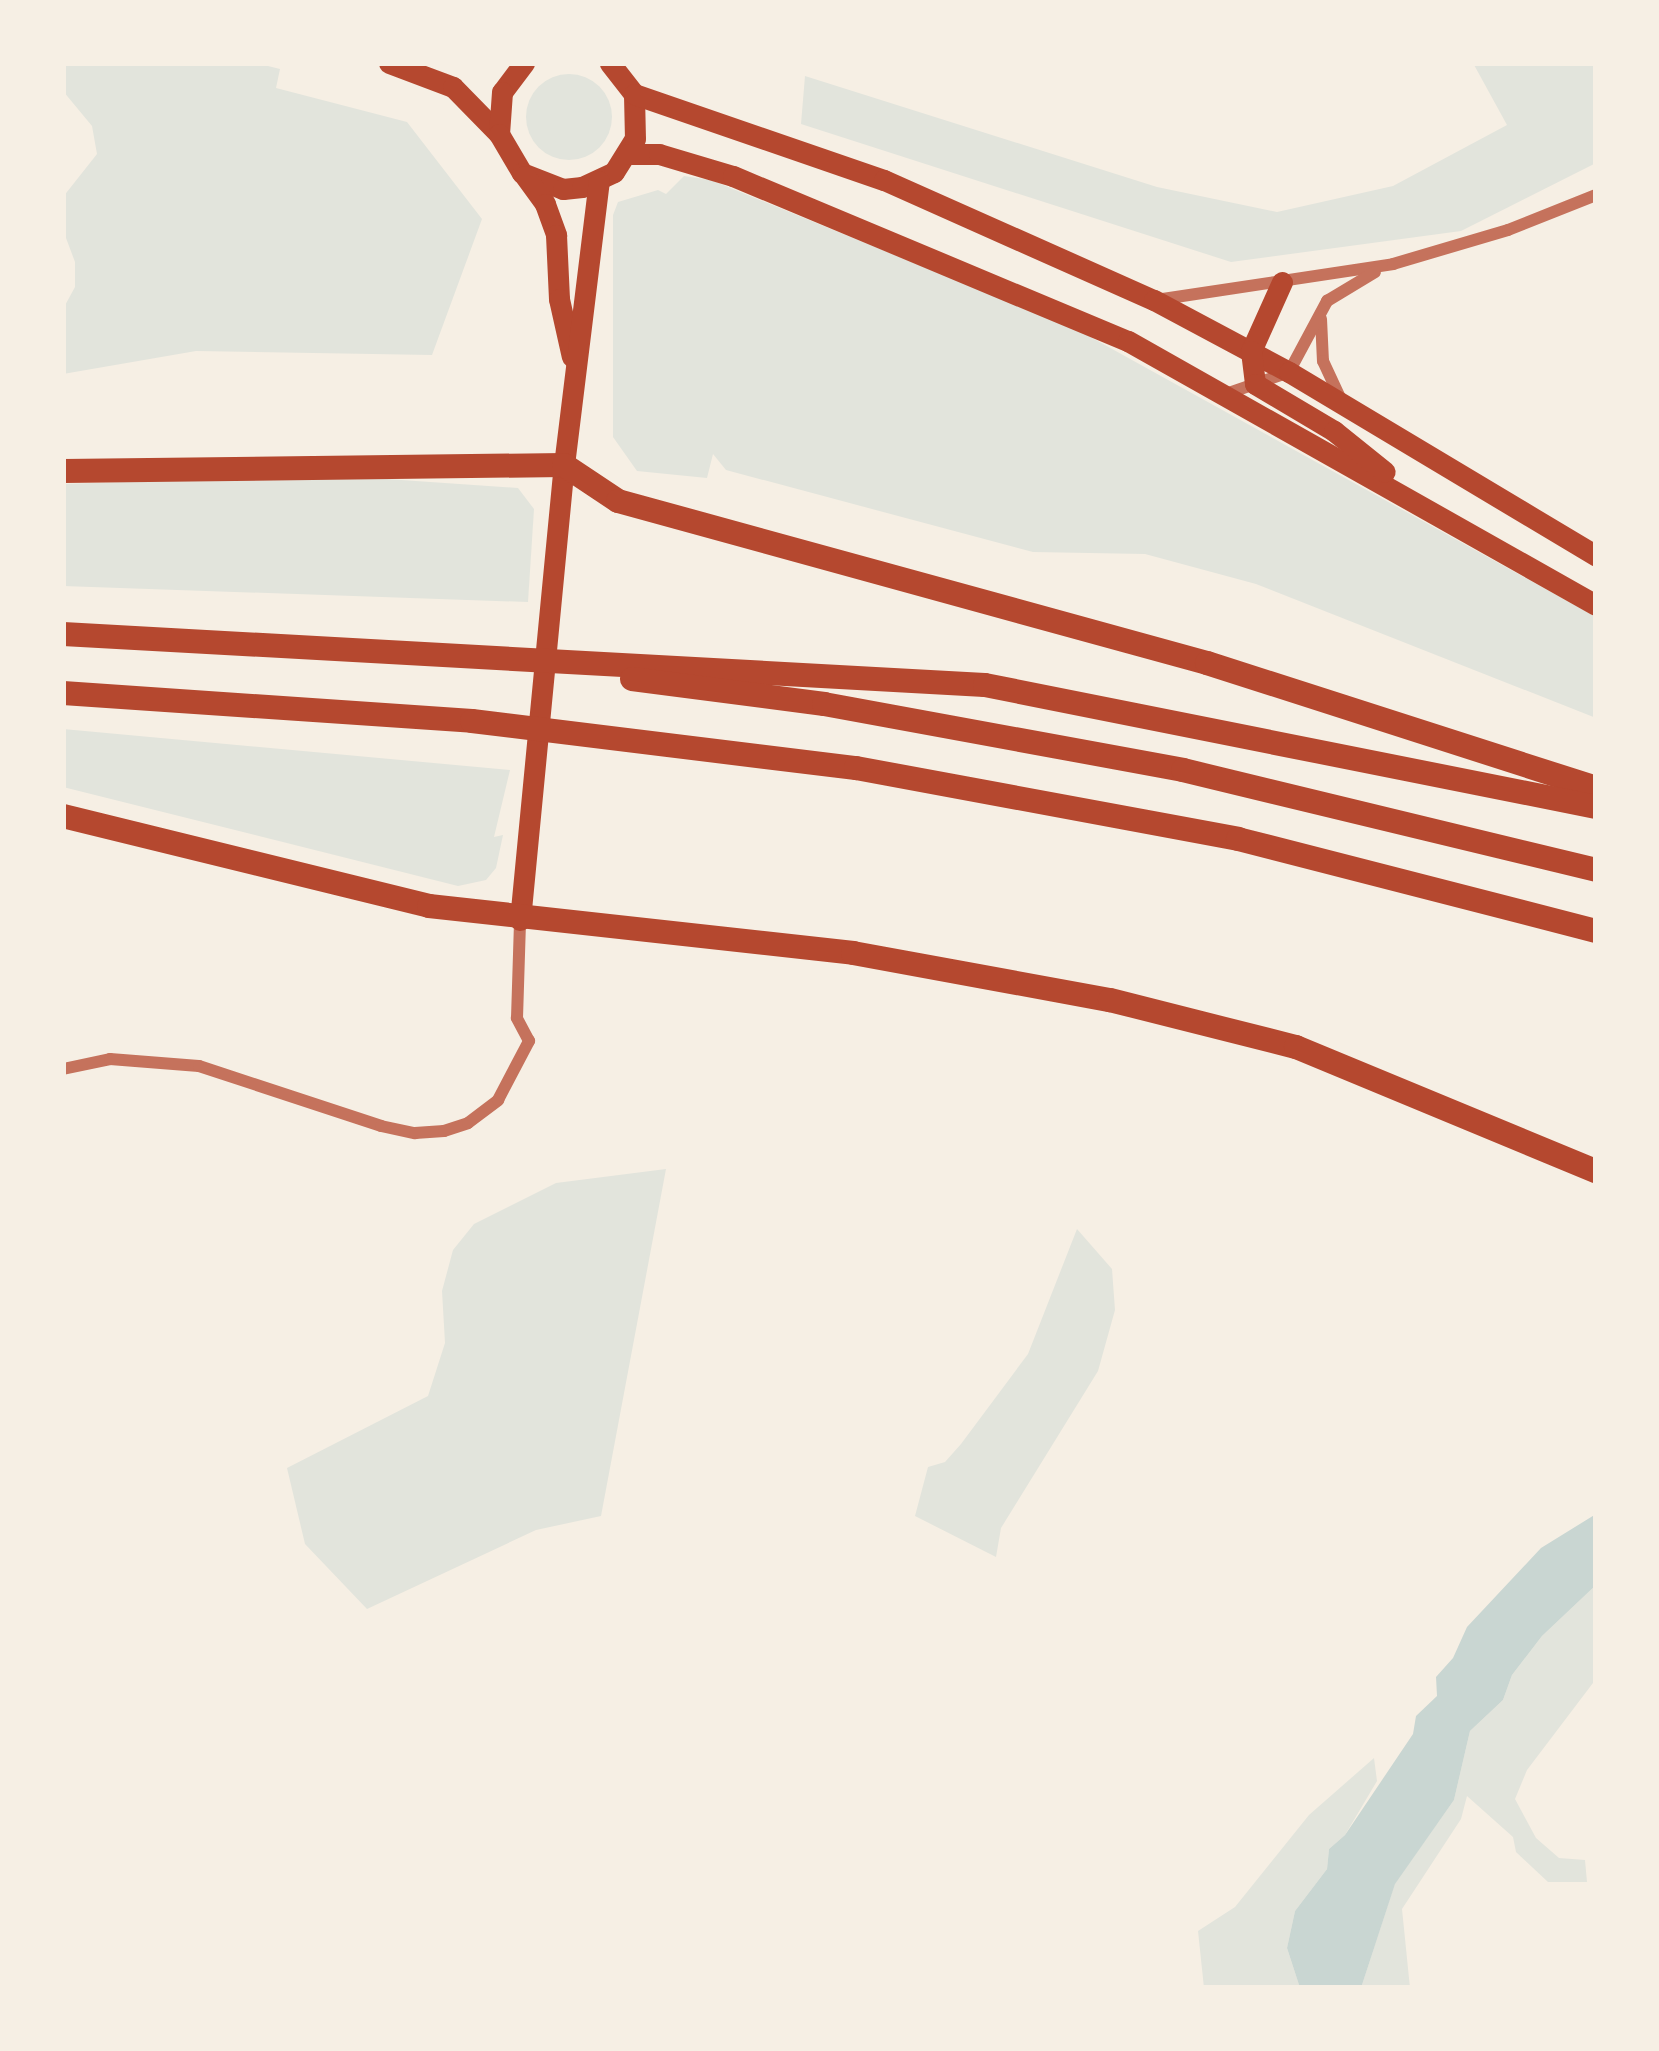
<!DOCTYPE html>
<html>
<head>
<meta charset="utf-8">
<style>
  body { margin:0 }
  #map { position:relative; width:1659px; height:2051px; overflow:hidden; background:#f6efe4; font-family:Spectral,serif }
  div>[style] { position:absolute }
  [style*='--x'] { left:calc(var(--x)*1px); top:calc(var(--y)*1px); width:calc(var(--w)*1px); rotate:calc(var(--a)*1deg) }
  .green>* { inset:0; background:#e2e4dc }
  .round { border-radius:50% }
  .water>* { inset:0; background:#c9d6d2 }
  .minor>* { height:12px; margin:-6px; padding:0 6px; transform-origin:6px; border-radius:6px; background:#c5725c }
  .primary>* { height:21px; margin:-10.5px; padding:0 10.5px; transform-origin:10.5px; border-radius:10.5px; background:#b5482f }
  .motorway>* { height:24px; margin:-12px; padding:0 12px; transform-origin:12px; border-radius:12px; background:#b5482f }
  span { translate:-50% -50%; white-space:nowrap; text-align:center; line-height:1.15; -webkit-text-stroke:12px #f6efe4; paint-order:stroke }
  .frame { position:absolute; inset:0; border:66px solid #f6efe4; pointer-events:none }
</style>
</head>
<body>
<div id="map">
  <div class="green">
    <i style="clip-path:polygon(63px 63px,256px 63px,280px 69px,276px 88px,407px 122px,482px 219px,432px 355px,196px 351px,63px 374px,63px 309px,75px 287px,75px 262px,63px 230px,63px 197px,97px 154px,92px 126px,63px 91px)"></i>
    <i style="clip-path:polygon(1473px 63px,1596px 63px,1596px 163px,1461px 231px,1231px 262px,801px 124px,805px 76px,1157px 187px,1277px 212px,1393px 186px,1507px 125px)"></i>
    <i class="round" style="left:526px;top:74px;width:86px;height:86px"></i>
    <i style="clip-path:polygon(684px 176px,711px 180px,1076px 329px,1596px 617px,1596px 718px,1256px 584px,1145px 554px,1033px 552px,726px 470px,713px 454px,707px 478px,637px 471px,613px 437px,613px 215px,618px 202px,658px 190px,666px 194px)"></i>
    <i style="clip-path:polygon(329px 475px,518px 488px,534px 509px,528px 602px,63px 586px,63px 484px)"></i>
    <i style="clip-path:polygon(63px 729px,510px 770px,494px 837px,503px 835px,496px 868px,486px 880px,458px 886px,63px 787px)"></i>
    <i style="clip-path:polygon(666px 1169px,601px 1516px,536px 1530px,367px 1609px,305px 1544px,287px 1468px,428px 1396px,445px 1343px,442px 1291px,453px 1250px,474px 1224px,556px 1183px)"></i>
    <i style="clip-path:polygon(1077px 1229px,1112px 1269px,1115px 1310px,1098px 1371px,1001px 1528px,996px 1557px,915px 1516px,928px 1467px,945px 1462px,961px 1444px,1028px 1354px)"></i>
    <i style="clip-path:polygon(1596px 1585px,1596px 1679px,1527px 1770px,1515px 1799px,1536px 1838px,1559px 1858px,1585px 1860px,1587px 1882px,1548px 1882px,1516px 1852px,1513px 1837px,1467px 1796px,1461px 1819px,1402px 1909px,1410px 1988px,1361px 1988px,1395px 1883px,1454px 1800px,1470px 1731px,1503px 1700px,1512px 1675px,1542px 1636px)"></i>
    <i style="clip-path:polygon(1374px 1758px,1377px 1781px,1345px 1835px,1329px 1849px,1327px 1869px,1295px 1911px,1287px 1948px,1300px 1988px,1204px 1988px,1198px 1931px,1235px 1907px,1309px 1815px)"></i>
  </div>
  <div class="water">
    <i style="clip-path:polygon(1596px 1514px,1596px 1585px,1542px 1636px,1512px 1675px,1503px 1700px,1470px 1731px,1454px 1800px,1395px 1884px,1361px 1988px,1300px 1988px,1287px 1948px,1295px 1911px,1327px 1869px,1329px 1849px,1345px 1835px,1413px 1734px,1416px 1716px,1437px 1696px,1436px 1677px,1453px 1658px,1467px 1627px,1541px 1548px)"></i>
  </div>
  <div class="minor">
    <i style="--x:1156;--y:300;--w:240;--a:-8.6"></i>
    <i style="--x:1393;--y:264;--w:120;--a:-16.5"></i>
    <i style="--x:1508;--y:230;--w:95;--a:-21.7"></i>
    <i style="--x:1321;--y:319;--w:42;--a:87.3"></i>
    <i style="--x:1323;--y:361;--w:45;--a:65.1"></i>
    <i style="--x:1226;--y:394;--w:67;--a:-19.2"></i>
    <i style="--x:1289;--y:372;--w:81;--a:-61.8"></i>
    <i style="--x:1327;--y:301;--w:56;--a:-31.1"></i>
    <i style="--x:63;--y:1069;--w:48;--a:-12"></i>
    <i style="--x:110;--y:1059;--w:89;--a:4.5"></i>
    <i style="--x:199;--y:1066;--w:192;--a:18.2"></i>
    <i style="--x:381;--y:1126;--w:35;--a:12"></i>
    <i style="--x:415;--y:1133;--w:29;--a:-4"></i>
    <i style="--x:444;--y:1131;--w:25;--a:-18"></i>
    <i style="--x:468;--y:1123;--w:38;--a:-37"></i>
    <i style="--x:498;--y:1100;--w:67;--a:-62.3"></i>
    <i style="--x:529;--y:1041;--w:26;--a:-118"></i>
    <i style="--x:517;--y:1018;--w:98;--a:-88.2"></i>
  </div>
  <div class="primary">
    <i style="--x:389;--y:63;--w:68;--a:20.6"></i>
    <i style="--x:453;--y:87;--w:64;--a:45.6"></i>
    <i style="--x:524;--y:63;--w:36;--a:127"></i>
    <i style="--x:502;--y:92;--w:42;--a:94.1"></i>
    <i style="--x:499;--y:134;--w:45;--a:59.5"></i>
    <i style="--x:522;--y:173;--w:44;--a:21.3"></i>
    <i style="--x:563;--y:189;--w:19;--a:-6"></i>
    <i style="--x:582;--y:187;--w:35;--a:-25"></i>
    <i style="--x:614;--y:172;--w:39;--a:-58"></i>
    <i style="--x:635;--y:139;--w:45;--a:-91.3"></i>
    <i style="--x:634;--y:94;--w:39;--a:-128"></i>
    <i style="--x:634;--y:94;--w:264;--a:19"></i>
    <i style="--x:884;--y:180;--w:295;--a:24"></i>
    <i style="--x:1154;--y:300;--w:153;--a:28.1"></i>
    <i style="--x:1289;--y:372;--w:358;--a:30.9"></i>
    <i style="--x:629;--y:154;--w:30;--a:0"></i>
    <i style="--x:659;--y:154;--w:77;--a:16.6"></i>
    <i style="--x:733;--y:176;--w:428;--a:22.7"></i>
    <i style="--x:1128;--y:341;--w:537;--a:29.43"></i>
    <i style="--x:525;--y:176;--w:34;--a:54"></i>
    <i style="--x:545;--y:204;--w:33;--a:70"></i>
    <i style="--x:556;--y:235;--w:64;--a:87.3"></i>
    <i style="--x:559;--y:299;--w:59;--a:77.4"></i>
    <i style="--x:1282;--y:282;--w:76;--a:114.2"></i>
    <i style="--x:1251;--y:351;--w:33;--a:83"></i>
    <i style="--x:1255;--y:384;--w:92;--a:30.7"></i>
    <i style="--x:1334;--y:431;--w:65;--a:38.8"></i>
    <i style="--x:520;--y:920;--w:457;--a:-84.5"></i>
    <i style="--x:564;--y:465;--w:286;--a:-83"></i>
  </div>
  <div class="motorway">
    <i style="--x:63;--y:471;--w:501;--a:-0.69"></i>
    <i style="--x:564;--y:465;--w:65;--a:33.7"></i>
    <i style="--x:618;--y:501;--w:611;--a:15.38"></i>
    <i style="--x:1207;--y:663;--w:409;--a:17.8"></i>
    <i style="--x:63;--y:634;--w:923;--a:3.17"></i>
    <i style="--x:985;--y:685;--w:623;--a:11.29"></i>
    <i style="--x:632;--y:679;--w:194;--a:7.4"></i>
    <i style="--x:824;--y:704;--w:365;--a:10.4"></i>
    <i style="--x:1183;--y:770;--w:425;--a:13.6"></i>
    <i style="--x:63;--y:693;--w:410;--a:3.9"></i>
    <i style="--x:472;--y:721;--w:387;--a:7"></i>
    <i style="--x:856;--y:768;--w:389;--a:10.5"></i>
    <i style="--x:1238;--y:839;--w:370;--a:14.4"></i>
    <i style="--x:63;--y:816;--w:377;--a:13.8"></i>
    <i style="--x:429;--y:906;--w:427;--a:6.3"></i>
    <i style="--x:853;--y:953;--w:261;--a:10.4"></i>
    <i style="--x:1110;--y:1000;--w:192;--a:14.2"></i>
    <i style="--x:1296;--y:1047;--w:325;--a:22.5"></i>
  </div>
  <div class="frame"></div>
</div>
</body>
</html>
